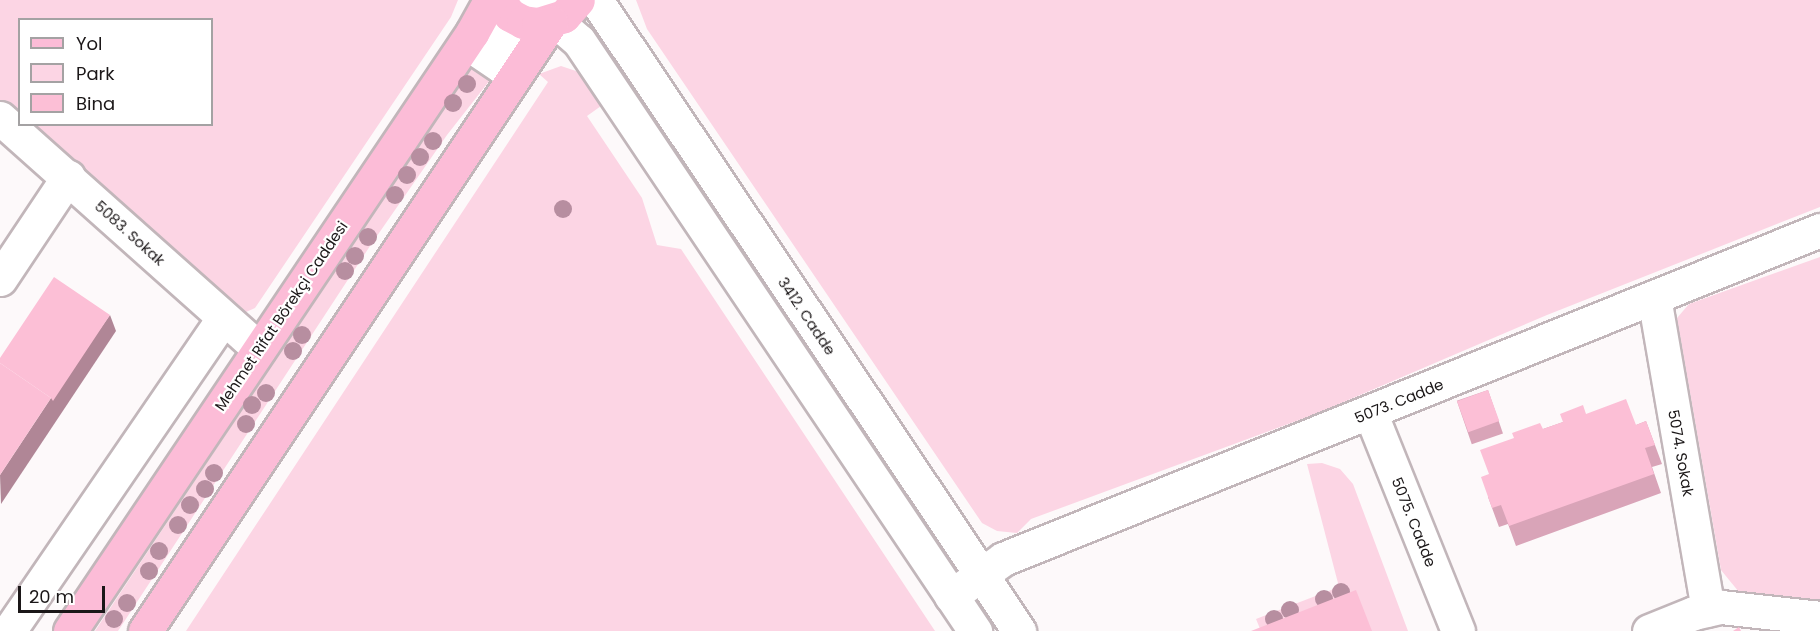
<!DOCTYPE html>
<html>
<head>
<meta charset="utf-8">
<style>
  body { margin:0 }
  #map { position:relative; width:1820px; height:631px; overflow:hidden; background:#fdf9fa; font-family:Poppins,sans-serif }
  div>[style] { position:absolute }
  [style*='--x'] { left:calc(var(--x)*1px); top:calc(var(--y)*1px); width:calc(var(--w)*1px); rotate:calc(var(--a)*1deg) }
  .green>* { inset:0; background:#fcd5e4 }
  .roads { filter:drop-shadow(2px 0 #c2b6ba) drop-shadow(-2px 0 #c2b6ba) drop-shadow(0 2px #c2b6ba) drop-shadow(0 -2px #c2b6ba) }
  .minor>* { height:33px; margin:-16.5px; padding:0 16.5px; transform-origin:16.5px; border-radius:16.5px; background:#fff }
  .major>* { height:33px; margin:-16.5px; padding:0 16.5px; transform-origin:16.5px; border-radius:16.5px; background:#fcbcd7 }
  .trees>* { width:18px; height:18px; margin:-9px; border-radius:50%; background:#b78ea0 }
  .wall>* { inset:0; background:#d9a4b8; transform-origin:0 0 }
  .shaded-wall>* { inset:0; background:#b08696 }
  .building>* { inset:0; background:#fcbfd6; transform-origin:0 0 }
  span { translate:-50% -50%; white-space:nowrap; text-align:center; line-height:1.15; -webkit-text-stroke:4.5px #fff; paint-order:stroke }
  .street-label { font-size:15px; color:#1b1718 }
  .legend { position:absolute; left:18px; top:18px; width:195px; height:108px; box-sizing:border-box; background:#fff; border:2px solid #a4a2a3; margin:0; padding:8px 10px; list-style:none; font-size:18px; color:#1b1718 }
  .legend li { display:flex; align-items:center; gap:12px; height:30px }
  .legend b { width:30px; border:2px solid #a4a2a3 }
  .scale { position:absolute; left:18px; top:586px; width:87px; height:27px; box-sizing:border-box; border:3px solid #1b1718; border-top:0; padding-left:8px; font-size:18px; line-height:21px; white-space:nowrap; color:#1b1718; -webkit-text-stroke:4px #fff; paint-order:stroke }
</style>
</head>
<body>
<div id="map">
  <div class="green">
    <i style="clip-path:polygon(0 0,458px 0,451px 17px,255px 308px,246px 312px,238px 310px,25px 125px,212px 124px,212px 20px,20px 20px,19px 120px,0 103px)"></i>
    <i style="clip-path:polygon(636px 0,1820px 0,1820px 207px,1547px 315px,1318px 413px,1031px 519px,1017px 533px,997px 531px,982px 523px,647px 29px)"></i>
    <i style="clip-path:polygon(477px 50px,501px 66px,447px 135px,370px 246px,118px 631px,95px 631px,432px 124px)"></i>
    <i style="clip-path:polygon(561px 66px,585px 74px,608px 101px,587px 116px,642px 198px,657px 245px,681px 249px,935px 631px,186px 631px,548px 82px,539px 74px)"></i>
    <i style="clip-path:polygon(1820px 257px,1820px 605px,1743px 597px,1721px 570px,1677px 318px,1689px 304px)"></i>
    <i style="clip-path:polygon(1322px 463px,1340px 469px,1353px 484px,1408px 631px,1261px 631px,1256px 619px,1339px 587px,1307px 464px)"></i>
  </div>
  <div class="roads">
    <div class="minor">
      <i style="--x:531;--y:0;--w:18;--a:0"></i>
      <i style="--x:596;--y:0;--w:760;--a:56.16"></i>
      <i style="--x:551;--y:22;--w:16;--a:27"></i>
      <i style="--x:565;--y:29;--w:18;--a:41"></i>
      <i style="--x:579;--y:41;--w:711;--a:56.13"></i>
      <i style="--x:490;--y:27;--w:32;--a:36"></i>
      <i style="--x:516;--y:46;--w:25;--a:127"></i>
      <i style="--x:501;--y:66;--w:29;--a:-146"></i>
      <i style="--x:477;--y:50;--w:26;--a:-61"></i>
      <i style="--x:0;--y:118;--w:347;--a:41.7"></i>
      <i style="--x:0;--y:279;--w:123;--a:-56.3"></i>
      <i style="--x:1654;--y:297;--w:317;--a:80.2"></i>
      <i style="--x:1370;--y:412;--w:236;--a:68.1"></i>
      <i style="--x:951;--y:596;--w:64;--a:-35.4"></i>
      <i style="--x:1003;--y:559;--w:881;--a:-21.93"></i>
      <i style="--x:9;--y:631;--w:379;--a:-55.6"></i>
      <i style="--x:1649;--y:631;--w:48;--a:-21.8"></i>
      <i style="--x:1694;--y:613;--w:28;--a:-13"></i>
      <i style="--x:1721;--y:607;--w:100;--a:6.3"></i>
    </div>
    <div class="major">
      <i style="--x:498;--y:0;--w:19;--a:51"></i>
      <i style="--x:510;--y:15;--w:15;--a:28"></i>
      <i style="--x:523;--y:22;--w:15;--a:8"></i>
      <i style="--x:538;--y:24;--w:27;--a:-17"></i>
      <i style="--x:564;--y:16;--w:21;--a:-49"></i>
      <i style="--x:70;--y:631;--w:721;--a:-56.09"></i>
      <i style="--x:472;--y:33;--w:38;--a:-61"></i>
      <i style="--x:145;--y:631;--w:732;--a:-56.31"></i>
    </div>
  </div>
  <div class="trees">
    <i style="left:467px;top:84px"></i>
    <i style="left:453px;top:103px"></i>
    <i style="left:433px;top:141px"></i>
    <i style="left:420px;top:157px"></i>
    <i style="left:407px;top:175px"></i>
    <i style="left:395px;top:195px"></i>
    <i style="left:563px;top:209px"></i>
    <i style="left:368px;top:237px"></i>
    <i style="left:355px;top:256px"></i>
    <i style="left:345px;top:271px"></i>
    <i style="left:302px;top:335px"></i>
    <i style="left:293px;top:351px"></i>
    <i style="left:266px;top:393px"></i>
    <i style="left:252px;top:405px"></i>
    <i style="left:246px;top:424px"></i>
    <i style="left:214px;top:473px"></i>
    <i style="left:205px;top:489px"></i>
    <i style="left:190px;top:505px"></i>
    <i style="left:178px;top:525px"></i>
    <i style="left:159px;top:551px"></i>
    <i style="left:149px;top:571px"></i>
    <i style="left:1341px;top:592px"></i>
    <i style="left:1324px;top:599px"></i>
    <i style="left:127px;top:603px"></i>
    <i style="left:1290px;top:610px"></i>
    <i style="left:114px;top:619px"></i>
    <i style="left:1274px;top:619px"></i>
  </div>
  <div class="wall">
    <i style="left:1488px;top:390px;width:46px;height:33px;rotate:71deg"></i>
    <i style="clip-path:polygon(1586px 414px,1636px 425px,1646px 421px,1662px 464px,1652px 467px,1661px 493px,1516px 546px,1508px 524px,1499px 527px,1488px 497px,1489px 475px,1543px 429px)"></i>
  </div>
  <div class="shaded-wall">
    <i style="clip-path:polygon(110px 315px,116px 331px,1px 504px,0 475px,51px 398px)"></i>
  </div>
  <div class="building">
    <i style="clip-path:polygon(54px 277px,110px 315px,53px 401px,51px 398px,0 363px,0 358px)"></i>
    <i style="clip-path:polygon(0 363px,51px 398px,0 475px)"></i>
    <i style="left:1488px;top:390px;width:33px;height:33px;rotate:70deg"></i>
    <i style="clip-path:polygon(1626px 399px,1636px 425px,1646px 421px,1655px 445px,1645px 448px,1654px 474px,1509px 526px,1501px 505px,1492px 508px,1481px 477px,1489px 474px,1480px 450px,1514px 438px,1512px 433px,1540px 423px,1543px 429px,1563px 422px,1560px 414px,1583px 405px,1586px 414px)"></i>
    <i style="clip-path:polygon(1356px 590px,1372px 631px,1251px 631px)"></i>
    <i style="clip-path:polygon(1739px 627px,1741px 631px,1733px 631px)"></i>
  </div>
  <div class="street-label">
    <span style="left:130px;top:233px;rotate:42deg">5083. Sokak</span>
    <span style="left:281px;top:316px;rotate:-56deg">Mehmet Rifat Börekçi Caddesi</span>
    <span style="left:807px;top:316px;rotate:56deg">3412. Cadde</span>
    <span style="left:1399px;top:401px;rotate:-22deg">5073. Cadde</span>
    <span style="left:1681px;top:453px;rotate:80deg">5074. Sokak</span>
    <span style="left:1414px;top:522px;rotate:68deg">5075. Cadde</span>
  </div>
  <ul class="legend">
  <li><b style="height:8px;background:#fcbcd7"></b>Yol</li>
  <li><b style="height:16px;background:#fcd5e4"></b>Park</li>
  <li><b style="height:16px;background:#fcbfd6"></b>Bina</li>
  </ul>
  <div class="scale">20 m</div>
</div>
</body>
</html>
